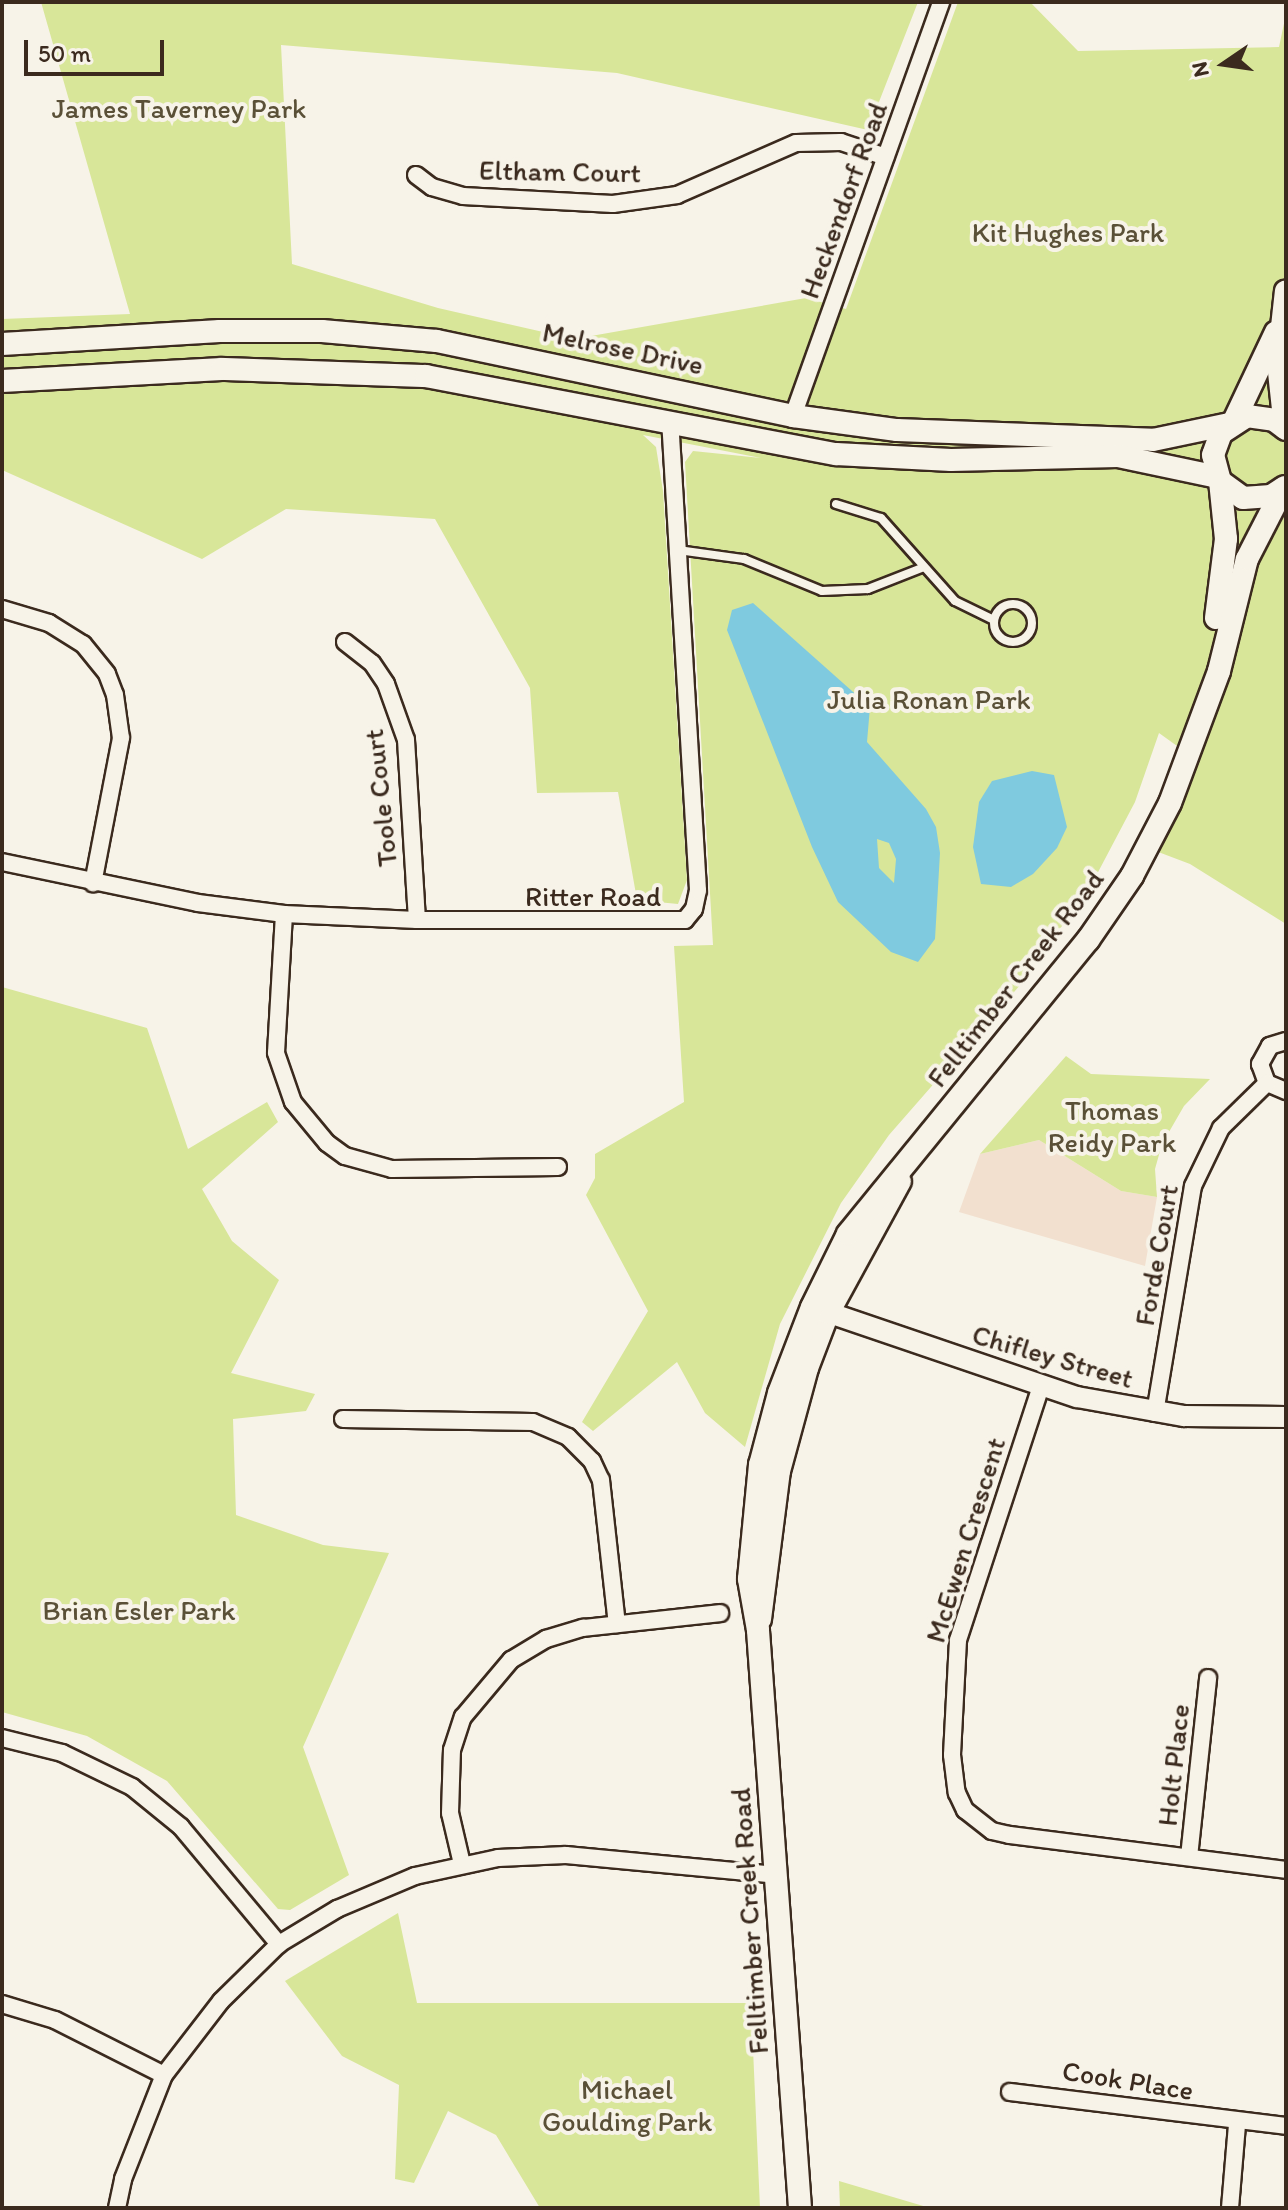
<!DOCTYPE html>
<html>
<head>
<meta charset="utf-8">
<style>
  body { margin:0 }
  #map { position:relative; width:1288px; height:2210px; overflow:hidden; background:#f7f3e8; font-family:Itim,sans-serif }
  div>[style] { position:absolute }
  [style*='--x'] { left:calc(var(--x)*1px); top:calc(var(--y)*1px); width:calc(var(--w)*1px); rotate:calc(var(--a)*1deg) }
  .built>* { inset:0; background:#f2e0cf }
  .green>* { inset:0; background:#d8e699 }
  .water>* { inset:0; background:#7fcadf }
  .roads { filter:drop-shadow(2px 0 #3b2a1e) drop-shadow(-2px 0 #3b2a1e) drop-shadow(0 2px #3b2a1e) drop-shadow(0 -2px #3b2a1e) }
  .service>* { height:8px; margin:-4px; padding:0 4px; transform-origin:4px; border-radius:4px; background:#f7f3e8 }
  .service>.ring { margin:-4px; padding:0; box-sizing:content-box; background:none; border:8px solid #f7f3e8; border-radius:50% }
  .minor>* { height:16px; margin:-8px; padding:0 8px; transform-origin:8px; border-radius:8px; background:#f7f3e8 }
  .tertiary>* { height:20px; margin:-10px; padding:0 10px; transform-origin:10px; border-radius:10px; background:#f7f3e8 }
  .secondary>* { height:22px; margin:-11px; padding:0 11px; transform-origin:11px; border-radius:11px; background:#f7f3e8 }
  span { translate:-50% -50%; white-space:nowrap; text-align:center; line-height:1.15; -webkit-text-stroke:8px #f7f3e8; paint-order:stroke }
  .park-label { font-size:28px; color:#5a5037 }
  .street-label { font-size:28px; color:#3b2a1e }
  .frame { position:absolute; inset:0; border:4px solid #3b2a1e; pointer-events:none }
  .north { position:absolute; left:1184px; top:24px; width:80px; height:80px; -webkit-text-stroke:6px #f7f3e8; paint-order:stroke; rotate:257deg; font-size:22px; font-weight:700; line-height:32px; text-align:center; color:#3b2a1e }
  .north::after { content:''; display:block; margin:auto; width:28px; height:36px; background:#3b2a1e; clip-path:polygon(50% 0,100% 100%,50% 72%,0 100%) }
  .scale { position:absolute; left:24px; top:40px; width:140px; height:36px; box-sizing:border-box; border:4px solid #3b2a1e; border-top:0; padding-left:10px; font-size:24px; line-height:28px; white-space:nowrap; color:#3b2a1e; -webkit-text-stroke:6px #f7f3e8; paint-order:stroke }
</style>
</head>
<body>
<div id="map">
  <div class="built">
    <i style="clip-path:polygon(1039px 1140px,1121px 1191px,1157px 1197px,1145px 1266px,959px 1212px,980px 1154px)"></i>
  </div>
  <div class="green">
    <i style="clip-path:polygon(41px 2px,918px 2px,868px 130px,617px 73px,281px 45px,292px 264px,438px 308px,574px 339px,806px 298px,846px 309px,958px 2px,1030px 2px,1078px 51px,1279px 47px,1286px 14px,1286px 924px,1190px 864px,1153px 850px,1191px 756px,1159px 733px,1135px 802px,1096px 876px,1028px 976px,889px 1135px,841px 1203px,780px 1324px,745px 1447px,705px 1413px,677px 1362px,593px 1431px,582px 1422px,648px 1311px,586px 1195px,595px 1178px,595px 1154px,684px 1102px,674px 946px,713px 945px,685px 462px,693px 451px,761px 458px,643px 435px,656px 447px,663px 491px,687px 880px,678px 904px,637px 900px,618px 792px,537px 793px,530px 688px,435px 519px,286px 509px,202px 559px,2px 470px,2px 319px,130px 314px)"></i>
    <i style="clip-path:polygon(2px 987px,147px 1028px,188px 1149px,267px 1102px,278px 1122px,202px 1189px,232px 1241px,279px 1280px,231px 1373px,315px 1394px,306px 1411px,233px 1419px,236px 1515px,323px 1545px,389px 1553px,303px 1747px,349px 1875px,290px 1910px,278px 1909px,167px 1781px,87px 1736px,2px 1712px)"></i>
    <i style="clip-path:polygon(1066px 1056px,1091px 1074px,1210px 1079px,1184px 1106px,1162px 1144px,1155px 1169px,1157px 1197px,1121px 1191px,1039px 1140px,980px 1154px)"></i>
    <i style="clip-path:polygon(398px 1913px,417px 2003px,751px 2003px,760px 2208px,540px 2208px,496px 2135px,448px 2111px,414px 2183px,395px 2179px,399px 2085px,342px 2056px,285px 1981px)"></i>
    <i style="clip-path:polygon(839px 2181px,930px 2208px,840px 2208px)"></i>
  </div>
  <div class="water">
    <i style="clip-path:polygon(evenodd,753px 603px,870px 707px,867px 742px,926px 809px,936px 827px,940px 853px,935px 939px,918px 962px,891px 952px,838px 902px,812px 847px,727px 630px,732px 610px,753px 603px,877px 839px,889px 843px,896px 859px,894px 883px,879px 868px,877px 839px)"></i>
    <i style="clip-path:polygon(1032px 771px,1054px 775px,1067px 827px,1057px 848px,1033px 874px,1011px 887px,981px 884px,973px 847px,979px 802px,992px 781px)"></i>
  </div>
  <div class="roads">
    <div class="service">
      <i style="--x:836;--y:504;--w:47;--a:17.3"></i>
      <i style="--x:881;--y:518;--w:111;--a:48.3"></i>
      <i style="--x:955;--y:601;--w:43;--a:26"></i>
      <i style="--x:678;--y:550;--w:67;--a:7.8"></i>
      <i style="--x:744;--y:559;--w:84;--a:22.3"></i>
      <i style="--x:822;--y:591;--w:46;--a:-2.5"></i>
      <i style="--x:868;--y:589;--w:60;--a:-21.4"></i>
      <i class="ring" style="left:994px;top:604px;width:30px;height:30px"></i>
    </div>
    <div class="minor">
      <i style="--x:416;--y:175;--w:20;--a:37"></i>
      <i style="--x:432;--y:187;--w:32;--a:16"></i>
      <i style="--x:463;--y:196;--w:150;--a:3.1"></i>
      <i style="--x:613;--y:204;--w:65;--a:-8"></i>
      <i style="--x:677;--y:195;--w:130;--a:-23.6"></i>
      <i style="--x:796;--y:143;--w:45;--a:-1.3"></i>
      <i style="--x:841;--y:142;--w:47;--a:18.4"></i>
      <i style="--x:793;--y:416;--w:440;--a:-70.3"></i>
      <i style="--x:2;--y:609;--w:49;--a:16.6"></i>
      <i style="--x:49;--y:623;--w:40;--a:32"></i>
      <i style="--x:83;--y:644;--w:38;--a:51"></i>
      <i style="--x:107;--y:674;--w:22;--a:69"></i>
      <i style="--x:115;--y:695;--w:43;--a:82.1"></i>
      <i style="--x:121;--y:738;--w:148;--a:100.9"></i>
      <i style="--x:345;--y:642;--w:34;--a:38"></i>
      <i style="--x:372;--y:663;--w:25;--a:56"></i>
      <i style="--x:386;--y:684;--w:59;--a:70.3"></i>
      <i style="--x:406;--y:740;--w:180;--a:86.5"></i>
      <i style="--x:2;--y:862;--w:200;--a:11.8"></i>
      <i style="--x:198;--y:903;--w:87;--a:7.3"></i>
      <i style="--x:284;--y:914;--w:133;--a:2.6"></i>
      <i style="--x:417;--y:920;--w:268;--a:0"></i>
      <i style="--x:685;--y:920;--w:14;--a:-51"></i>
      <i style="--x:694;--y:909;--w:19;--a:-78"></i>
      <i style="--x:698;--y:890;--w:470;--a:-93.4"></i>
      <i style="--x:284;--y:914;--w:139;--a:93.3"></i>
      <i style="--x:276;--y:1053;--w:52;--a:70.9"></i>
      <i style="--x:293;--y:1102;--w:53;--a:50.3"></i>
      <i style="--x:327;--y:1143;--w:22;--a:36"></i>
      <i style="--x:345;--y:1156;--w:49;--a:15.5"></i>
      <i style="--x:392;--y:1169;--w:166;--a:-0.7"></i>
      <i style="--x:1286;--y:1041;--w:17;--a:163"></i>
      <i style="--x:1270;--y:1046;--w:21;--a:119"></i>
      <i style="--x:1260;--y:1064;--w:20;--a:70"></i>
      <i style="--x:1267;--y:1083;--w:21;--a:23"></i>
      <i style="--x:1041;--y:1386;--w:267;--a:108.1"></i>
      <i style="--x:958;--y:1640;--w:115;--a:93"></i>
      <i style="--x:952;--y:1755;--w:38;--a:83"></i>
      <i style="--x:957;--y:1793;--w:19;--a:65"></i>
      <i style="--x:965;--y:1810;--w:34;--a:38"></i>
      <i style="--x:992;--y:1831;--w:18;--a:13"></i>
      <i style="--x:1010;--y:1835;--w:278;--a:7.2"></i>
      <i style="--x:1155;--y:1413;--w:230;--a:-80.5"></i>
      <i style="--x:1193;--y:1186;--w:64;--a:-64.2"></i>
      <i style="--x:1221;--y:1128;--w:64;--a:-44.4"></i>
      <i style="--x:343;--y:1419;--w:190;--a:0.9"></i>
      <i style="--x:533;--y:1422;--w:38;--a:23"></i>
      <i style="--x:568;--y:1437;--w:34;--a:45"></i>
      <i style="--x:592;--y:1461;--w:21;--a:65"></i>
      <i style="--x:601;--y:1480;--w:145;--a:83.7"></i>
      <i style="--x:2;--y:1738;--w:62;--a:14"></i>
      <i style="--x:62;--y:1753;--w:78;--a:25.9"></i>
      <i style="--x:132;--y:1787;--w:63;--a:39.2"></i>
      <i style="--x:181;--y:1827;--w:153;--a:50.1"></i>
      <i style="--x:1189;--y:1857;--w:180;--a:-83.9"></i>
      <i style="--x:462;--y:1864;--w:52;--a:-103.2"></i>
      <i style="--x:450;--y:1813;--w:63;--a:-88.2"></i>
      <i style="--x:452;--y:1750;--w:35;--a:-72"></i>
      <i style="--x:463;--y:1717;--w:75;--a:-49.9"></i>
      <i style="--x:511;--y:1660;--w:41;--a:-31"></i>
      <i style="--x:546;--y:1639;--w:39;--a:-17"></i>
      <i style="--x:583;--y:1628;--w:138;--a:-6.2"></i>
      <i style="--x:2;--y:2004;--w:55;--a:16.8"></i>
      <i style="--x:55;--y:2020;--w:122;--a:26.8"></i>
      <i style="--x:1010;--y:2092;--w:278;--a:7"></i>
      <i style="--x:117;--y:2208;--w:30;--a:-78"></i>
      <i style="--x:123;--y:2179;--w:112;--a:-68.5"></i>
      <i style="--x:164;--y:2075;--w:93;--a:-52.4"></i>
      <i style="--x:221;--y:2001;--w:81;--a:-44.5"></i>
      <i style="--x:279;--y:1944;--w:68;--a:-31.1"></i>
      <i style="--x:337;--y:1909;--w:85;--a:-22.9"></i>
      <i style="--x:415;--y:1876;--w:85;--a:-12.2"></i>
      <i style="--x:498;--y:1858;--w:68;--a:-2.5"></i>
      <i style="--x:566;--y:1855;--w:211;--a:5.4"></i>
      <i style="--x:1230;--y:2208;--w:84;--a:-85.2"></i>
    </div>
    <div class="tertiary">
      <i style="--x:815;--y:1308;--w:277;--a:18.8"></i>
      <i style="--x:1077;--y:1397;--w:109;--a:10.1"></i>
      <i style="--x:1184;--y:1416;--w:102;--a:0.6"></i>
    </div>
    <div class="secondary">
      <i style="--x:2;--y:344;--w:218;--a:-3.4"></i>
      <i style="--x:220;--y:331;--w:102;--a:0"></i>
      <i style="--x:322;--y:331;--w:115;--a:5"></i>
      <i style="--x:437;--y:341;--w:364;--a:11.9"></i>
      <i style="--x:793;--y:416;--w:105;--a:7.7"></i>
      <i style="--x:897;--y:430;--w:256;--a:2.2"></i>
      <i style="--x:1153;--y:440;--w:78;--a:-11.9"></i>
      <i style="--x:2;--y:381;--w:220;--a:-3.1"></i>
      <i style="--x:222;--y:369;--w:204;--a:2"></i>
      <i style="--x:426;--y:376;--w:417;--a:10.8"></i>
      <i style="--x:836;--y:454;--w:115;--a:3"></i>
      <i style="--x:951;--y:460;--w:167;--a:-1.4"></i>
      <i style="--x:1118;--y:456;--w:102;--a:11.9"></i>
      <i style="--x:1234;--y:421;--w:98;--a:-64.7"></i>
      <i style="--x:1285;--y:428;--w:65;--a:-96.1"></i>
      <i style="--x:1278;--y:363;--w:72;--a:-83.7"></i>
      <i style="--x:1285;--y:487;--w:17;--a:147"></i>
      <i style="--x:1271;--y:496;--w:28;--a:176"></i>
      <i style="--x:1243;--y:498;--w:29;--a:-144"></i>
      <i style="--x:1220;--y:481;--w:27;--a:-105"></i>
      <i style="--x:1213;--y:455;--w:23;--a:-70"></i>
      <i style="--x:1221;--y:433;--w:31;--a:-33"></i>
      <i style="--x:1247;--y:416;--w:27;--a:8"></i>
      <i style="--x:1274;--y:420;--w:15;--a:37"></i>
      <i style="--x:1216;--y:618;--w:80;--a:-82.8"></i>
      <i style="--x:1226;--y:539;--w:58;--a:-95.9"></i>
      <i style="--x:760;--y:1619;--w:149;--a:-82.7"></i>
      <i style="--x:779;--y:1471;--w:107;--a:-74.8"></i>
      <i style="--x:807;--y:1368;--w:59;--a:-69.1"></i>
      <i style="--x:828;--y:1313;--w:150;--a:-61.4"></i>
      <i style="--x:800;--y:2208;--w:580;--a:-94.16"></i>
      <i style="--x:758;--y:1630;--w:52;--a:-100"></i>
      <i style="--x:749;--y:1579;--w:115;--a:-84.5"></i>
      <i style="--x:760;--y:1465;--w:74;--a:-75.2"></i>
      <i style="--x:779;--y:1393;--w:92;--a:-69"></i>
      <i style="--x:812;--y:1307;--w:81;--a:-63.7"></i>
      <i style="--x:848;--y:1234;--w:380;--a:-50.8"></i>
      <i style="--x:1088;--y:940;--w:78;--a:-55.5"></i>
      <i style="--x:1132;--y:876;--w:82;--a:-62.5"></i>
      <i style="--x:1170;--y:803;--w:141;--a:-69.6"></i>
      <i style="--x:1219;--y:671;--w:115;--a:-76"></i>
      <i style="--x:1247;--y:559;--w:79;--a:-62.8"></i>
    </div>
  </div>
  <div class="park-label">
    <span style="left:179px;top:108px">James Taverney Park</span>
    <span style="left:1068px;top:232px">Kit Hughes Park</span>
    <span style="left:929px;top:699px">Julia Ronan Park</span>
    <span style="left:1112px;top:1126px">Thomas<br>Reidy Park</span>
    <span style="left:139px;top:1610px">Brian Esler Park</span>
    <span style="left:627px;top:2105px">Michael<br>Goulding Park</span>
  </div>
  <div class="street-label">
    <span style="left:560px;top:171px;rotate:1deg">Eltham Court</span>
    <span style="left:843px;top:200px;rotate:-70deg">Heckendorf Road</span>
    <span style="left:623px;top:348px;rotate:12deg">Melrose Drive</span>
    <span style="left:380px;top:798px;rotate:-96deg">Toole Court</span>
    <span style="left:593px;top:896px">Ritter Road</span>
    <span style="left:1015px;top:978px;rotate:-52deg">Felltimber Creek Road</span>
    <span style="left:1156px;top:1255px;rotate:-80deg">Forde Court</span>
    <span style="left:1053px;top:1356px;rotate:16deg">Chifley Street</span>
    <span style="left:965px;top:1540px;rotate:-73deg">McEwen Crescent</span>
    <span style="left:1173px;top:1765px;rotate:-84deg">Holt Place</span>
    <span style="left:749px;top:1921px;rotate:-94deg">Felltimber Creek Road</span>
    <span style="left:1128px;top:2080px;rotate:9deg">Cook Place</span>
  </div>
  <div class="frame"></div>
  <div class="north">N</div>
  <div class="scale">50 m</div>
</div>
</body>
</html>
